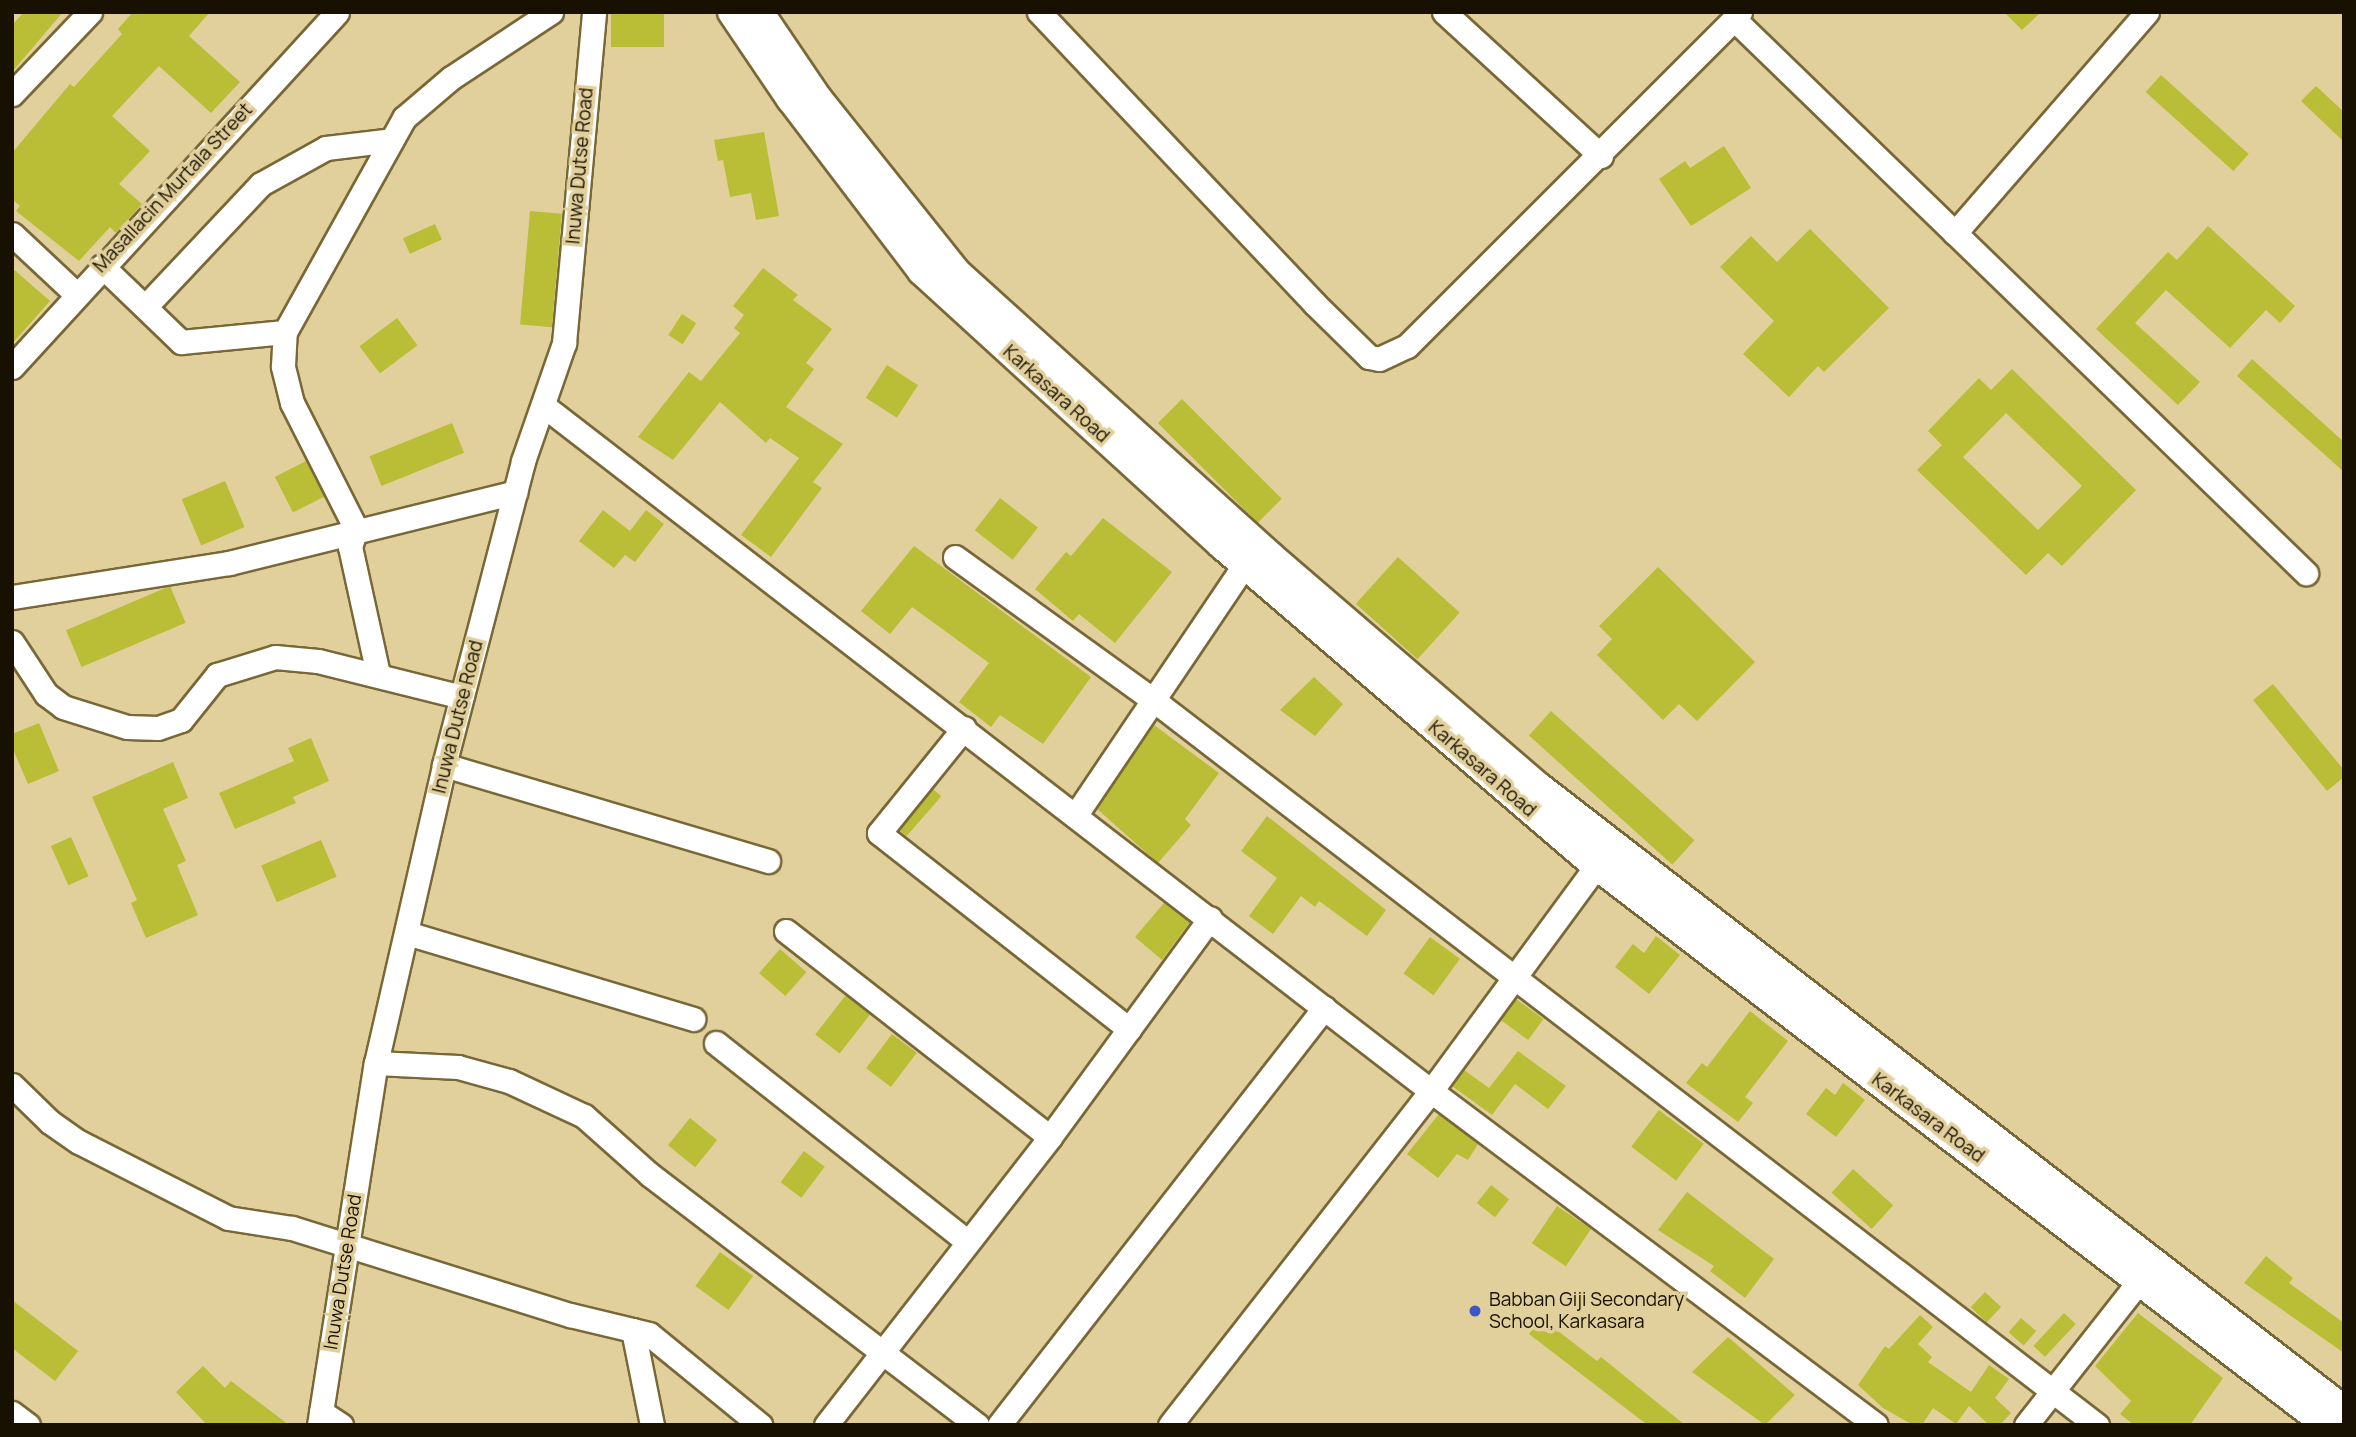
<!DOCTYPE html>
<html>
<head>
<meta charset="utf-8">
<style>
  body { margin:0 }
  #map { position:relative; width:2356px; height:1437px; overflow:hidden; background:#e2d09c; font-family:Manrope,sans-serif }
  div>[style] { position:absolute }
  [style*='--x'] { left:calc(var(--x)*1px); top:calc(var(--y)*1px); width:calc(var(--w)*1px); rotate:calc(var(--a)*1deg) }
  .building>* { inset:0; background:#babd36; transform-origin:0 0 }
  .roads { filter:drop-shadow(2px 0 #796837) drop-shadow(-2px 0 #796837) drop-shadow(0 2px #796837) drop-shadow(0 -2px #796837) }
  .minor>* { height:23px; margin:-11.5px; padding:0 11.5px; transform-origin:11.5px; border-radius:11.5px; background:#fff }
  .major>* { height:28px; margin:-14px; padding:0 14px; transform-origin:14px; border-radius:14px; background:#fff }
  .dots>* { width:19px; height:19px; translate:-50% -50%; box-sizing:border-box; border:4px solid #e2d09c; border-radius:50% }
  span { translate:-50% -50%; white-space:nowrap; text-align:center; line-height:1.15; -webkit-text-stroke:7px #e2d09c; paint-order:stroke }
  .street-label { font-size:19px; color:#181101 }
  .poi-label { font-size:19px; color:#181101 }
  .left { translate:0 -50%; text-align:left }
  .frame { position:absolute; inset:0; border:14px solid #181101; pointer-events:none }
</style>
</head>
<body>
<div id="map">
  <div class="building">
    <i style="clip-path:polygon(24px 12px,63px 12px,12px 72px,12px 25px)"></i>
    <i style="clip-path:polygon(133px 12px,210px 12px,189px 36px,240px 82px,211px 113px,159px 66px,112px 116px,150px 151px,119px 184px,142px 204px,116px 233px,110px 227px,79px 261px,16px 211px,20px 206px,12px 199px,12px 153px,70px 84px,74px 87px,122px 34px,118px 29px)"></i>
    <i style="left:611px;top:12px;width:53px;height:35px"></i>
    <i style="clip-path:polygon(2004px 12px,2041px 12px,2022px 30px)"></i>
    <i style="left:2161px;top:75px;width:118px;height:23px;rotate:42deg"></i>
    <i style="clip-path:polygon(2316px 86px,2344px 112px,2344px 142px,2301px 101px)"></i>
    <i style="clip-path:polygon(764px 132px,779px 216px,756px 220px,751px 193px,730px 197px,723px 160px,718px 161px,714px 140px)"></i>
    <i style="clip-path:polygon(1724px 146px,1751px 188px,1691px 226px,1659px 179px,1685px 161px,1690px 168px)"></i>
    <i style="left:530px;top:211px;width:32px;height:114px;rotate:5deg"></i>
    <i style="left:435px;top:224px;width:17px;height:35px;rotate:66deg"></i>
    <i style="clip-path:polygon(2208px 226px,2295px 306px,2280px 323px,2266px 310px,2230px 348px,2166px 290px,2135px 323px,2200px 382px,2178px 405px,2096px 329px,2168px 252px,2177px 260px)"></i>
    <i style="clip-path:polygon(1810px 229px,1889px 308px,1824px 372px,1818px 366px,1789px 397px,1743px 354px,1774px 321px,1720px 267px,1751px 236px,1777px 262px)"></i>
    <i style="clip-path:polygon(12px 268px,50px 301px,12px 344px)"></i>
    <i style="clip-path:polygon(763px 268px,798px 295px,793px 300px,832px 329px,806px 363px,814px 369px,786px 407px,843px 444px,813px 482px,822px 488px,771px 557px,741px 535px,799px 458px,770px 438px,766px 443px,720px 402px,673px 460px,638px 437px,689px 372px,701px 381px,740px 333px,734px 328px,744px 315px,733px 306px)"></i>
    <i style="left:682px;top:314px;width:17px;height:25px;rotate:33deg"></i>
    <i style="left:397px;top:318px;width:34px;height:47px;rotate:53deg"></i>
    <i style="clip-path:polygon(2252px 359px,2344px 442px,2344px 472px,2237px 376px)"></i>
    <i style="left:887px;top:365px;width:37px;height:39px;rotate:33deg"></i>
    <i style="clip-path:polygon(evenodd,2012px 369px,2136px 490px,2062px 566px,2048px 553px,2026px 575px,1917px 470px,1942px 445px,1928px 431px,1979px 378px,1991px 390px,2012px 369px,2006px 413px,2082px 486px,2038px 530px,1963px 457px,2006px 413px)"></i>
    <i style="left:1182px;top:399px;width:141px;height:34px;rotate:45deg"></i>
    <i style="left:452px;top:423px;width:32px;height:89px;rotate:68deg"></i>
    <i style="left:306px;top:461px;width:40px;height:35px;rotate:63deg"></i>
    <i style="left:225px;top:481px;width:50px;height:47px;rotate:67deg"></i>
    <i style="left:1000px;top:498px;width:48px;height:41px;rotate:38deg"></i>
    <i style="clip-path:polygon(603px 510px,630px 531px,646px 510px,664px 524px,635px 562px,625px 555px,614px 568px,579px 541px)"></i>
    <i style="clip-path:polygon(1103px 518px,1172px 572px,1115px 643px,1079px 614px,1073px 621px,1035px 589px,1066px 552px,1071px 556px)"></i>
    <i style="clip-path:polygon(914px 546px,1091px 677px,1043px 744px,1000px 715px,991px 727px,959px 702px,989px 663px,912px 607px,890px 634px,861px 611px)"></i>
    <i style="left:1398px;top:557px;width:83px;height:63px;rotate:42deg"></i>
    <i style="clip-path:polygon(1658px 567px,1755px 662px,1697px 721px,1679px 704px,1663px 720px,1597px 655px,1612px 639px,1599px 626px)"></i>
    <i style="left:170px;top:586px;width:40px;height:113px;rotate:67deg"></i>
    <i style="clip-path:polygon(1314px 677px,1343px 704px,1315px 736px,1280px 710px)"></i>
    <i style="clip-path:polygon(2273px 684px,2344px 770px,2344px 777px,2327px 791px,2253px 700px)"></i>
    <i style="left:1551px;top:711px;width:193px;height:33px;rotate:42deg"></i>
    <i style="clip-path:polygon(39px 723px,59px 771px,28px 784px,12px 747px,12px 734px)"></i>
    <i style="clip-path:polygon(1154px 725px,1219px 773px,1185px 819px,1191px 825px,1158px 863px,1097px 809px)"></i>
    <i style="clip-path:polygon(311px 738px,329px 781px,293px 797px,296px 803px,235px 829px,219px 793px,294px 761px,288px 748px)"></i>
    <i style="clip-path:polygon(173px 762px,188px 798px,163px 809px,186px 861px,177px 865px,198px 915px,146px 938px,131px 903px,137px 900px,92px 797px)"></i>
    <i style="left:933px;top:789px;width:11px;height:53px;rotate:41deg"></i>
    <i style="clip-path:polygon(1267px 816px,1386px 910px,1367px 936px,1319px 901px,1315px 907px,1301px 896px,1273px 934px,1249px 916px,1277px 878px,1241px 851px)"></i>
    <i style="left:71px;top:837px;width:43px;height:22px;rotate:66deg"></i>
    <i style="left:321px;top:840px;width:40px;height:65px;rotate:67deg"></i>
    <i style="clip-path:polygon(1164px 903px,1190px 922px,1162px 960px,1135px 937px)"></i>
    <i style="clip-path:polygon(1656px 936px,1680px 955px,1649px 994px,1615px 967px,1633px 944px,1644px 953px)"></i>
    <i style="left:1430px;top:937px;width:37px;height:45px;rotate:36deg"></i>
    <i style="left:780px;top:949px;width:35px;height:32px;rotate:41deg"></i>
    <i style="left:846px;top:995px;width:31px;height:50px;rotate:38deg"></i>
    <i style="left:1516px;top:999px;width:34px;height:26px;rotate:36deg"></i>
    <i style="clip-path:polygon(1750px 1011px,1788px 1041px,1745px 1097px,1753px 1103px,1738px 1122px,1686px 1083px,1702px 1063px,1707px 1067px)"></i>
    <i style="left:892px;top:1034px;width:31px;height:43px;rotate:37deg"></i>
    <i style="clip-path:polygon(1518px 1051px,1566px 1086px,1548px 1109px,1515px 1084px,1492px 1115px,1452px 1086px,1464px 1070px,1489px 1088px)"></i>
    <i style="clip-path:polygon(1843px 1083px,1865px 1100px,1836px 1137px,1806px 1114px,1826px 1088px,1835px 1095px)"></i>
    <i style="left:1659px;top:1110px;width:56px;height:46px;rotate:37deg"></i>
    <i style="clip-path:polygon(1439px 1114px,1478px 1144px,1468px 1160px,1457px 1154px,1438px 1178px,1407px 1154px)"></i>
    <i style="left:690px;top:1118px;width:35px;height:35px;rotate:39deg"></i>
    <i style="left:804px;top:1151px;width:26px;height:39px;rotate:37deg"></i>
    <i style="left:1853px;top:1169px;width:54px;height:32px;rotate:42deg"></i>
    <i style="left:1491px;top:1185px;width:23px;height:23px;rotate:38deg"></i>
    <i style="clip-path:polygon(1687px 1192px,1774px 1259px,1745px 1298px,1710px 1271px,1714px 1266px,1658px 1230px)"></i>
    <i style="left:1557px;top:1206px;width:41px;height:45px;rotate:34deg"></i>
    <i style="left:720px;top:1252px;width:41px;height:42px;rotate:36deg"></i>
    <i style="clip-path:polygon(2266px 1256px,2293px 1278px,2289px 1283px,2344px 1323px,2344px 1353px,2244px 1283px)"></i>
    <i style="left:1985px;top:1292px;width:22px;height:21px;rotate:43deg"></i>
    <i style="clip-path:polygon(12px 1300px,78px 1351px,55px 1381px,12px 1348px)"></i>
    <i style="left:2064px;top:1313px;width:16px;height:45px;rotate:43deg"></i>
    <i style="clip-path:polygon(2138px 1313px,2223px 1378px,2190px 1425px,2134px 1425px,2120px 1414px,2131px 1401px,2095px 1366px)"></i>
    <i style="clip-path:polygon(1920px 1315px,1933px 1327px,1918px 1344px,1932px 1357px,1928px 1362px,1971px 1392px,1989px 1365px,2009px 1379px,1995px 1398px,2011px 1413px,2000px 1425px,1989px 1425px,1969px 1406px,1956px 1424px,1933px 1408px,1922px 1425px,1913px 1425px,1883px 1408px,1858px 1385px,1885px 1346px,1889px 1349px)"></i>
    <i style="clip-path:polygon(1541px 1318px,1597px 1361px,1601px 1357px,1685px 1425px,1648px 1425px,1637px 1417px,1529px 1334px)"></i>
    <i style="left:2021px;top:1318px;width:20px;height:19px;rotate:41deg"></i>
    <i style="clip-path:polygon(1728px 1337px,1795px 1395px,1765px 1425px,1692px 1372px)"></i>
    <i style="clip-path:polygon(203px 1366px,225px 1388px,231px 1381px,289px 1425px,207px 1425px,176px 1392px)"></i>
  </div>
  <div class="roads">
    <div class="minor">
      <i style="--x:1039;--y:12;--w:400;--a:46.6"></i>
      <i style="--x:1314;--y:303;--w:77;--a:44.5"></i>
      <i style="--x:1369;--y:357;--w:10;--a:11"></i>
      <i style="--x:1379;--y:359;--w:31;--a:-25"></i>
      <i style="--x:1407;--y:346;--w:462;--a:-45"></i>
      <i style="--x:1444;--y:12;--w:213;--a:42.5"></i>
      <i style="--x:1740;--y:12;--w:9;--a:131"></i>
      <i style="--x:1734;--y:19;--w:308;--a:44.1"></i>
      <i style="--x:2147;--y:12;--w:293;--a:131"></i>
      <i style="--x:1955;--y:233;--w:489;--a:44.1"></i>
      <i style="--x:12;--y:94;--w:113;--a:-46.4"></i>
      <i style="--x:12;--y:234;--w:88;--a:43.2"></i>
      <i style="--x:102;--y:266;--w:110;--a:43.9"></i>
      <i style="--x:181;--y:342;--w:104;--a:-5.5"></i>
      <i style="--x:145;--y:307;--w:169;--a:-46.7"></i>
      <i style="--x:261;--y:184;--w:74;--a:-29"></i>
      <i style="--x:326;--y:148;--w:66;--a:-6.9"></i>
      <i style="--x:12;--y:367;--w:481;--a:-47.5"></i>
      <i style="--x:544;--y:406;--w:1121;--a:37.68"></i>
      <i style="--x:1431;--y:1091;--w:556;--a:36.89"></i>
      <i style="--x:955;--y:557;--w:248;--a:35.8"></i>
      <i style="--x:1156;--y:702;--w:1187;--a:37.54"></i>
      <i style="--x:12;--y:597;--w:220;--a:-8.9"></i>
      <i style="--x:229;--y:563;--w:295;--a:-13.9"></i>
      <i style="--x:12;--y:642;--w:62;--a:56.8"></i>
      <i style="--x:46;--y:694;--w:21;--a:37"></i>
      <i style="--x:63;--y:707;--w:67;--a:17.4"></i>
      <i style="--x:127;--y:727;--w:31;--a:2"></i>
      <i style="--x:158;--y:728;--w:24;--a:-19"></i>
      <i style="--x:181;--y:720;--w:58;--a:-51.3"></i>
      <i style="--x:217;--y:675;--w:61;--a:-17.2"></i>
      <i style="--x:275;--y:657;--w:43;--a:5.3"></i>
      <i style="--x:318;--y:661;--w:148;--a:14"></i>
      <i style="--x:378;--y:674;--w:130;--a:-102.4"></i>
      <i style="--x:350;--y:547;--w:19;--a:-72"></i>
      <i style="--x:356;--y:529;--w:141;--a:-116.9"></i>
      <i style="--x:292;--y:403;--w:38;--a:-104"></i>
      <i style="--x:283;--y:366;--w:34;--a:-87"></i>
      <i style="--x:285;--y:332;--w:245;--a:-60.9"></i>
      <i style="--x:404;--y:118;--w:62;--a:-40.4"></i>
      <i style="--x:451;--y:78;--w:120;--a:-33.4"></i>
      <i style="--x:964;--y:728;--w:135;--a:129"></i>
      <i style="--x:879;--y:833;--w:318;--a:38.1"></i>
      <i style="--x:444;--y:765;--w:338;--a:16.5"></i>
      <i style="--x:1077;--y:813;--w:316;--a:-56"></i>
      <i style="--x:786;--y:931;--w:335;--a:38"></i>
      <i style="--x:407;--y:933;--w:299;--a:16.7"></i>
      <i style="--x:716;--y:1043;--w:320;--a:38.3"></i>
      <i style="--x:376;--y:1063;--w:82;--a:2.8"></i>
      <i style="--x:458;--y:1067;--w:53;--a:15.4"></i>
      <i style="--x:509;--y:1081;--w:83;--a:25"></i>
      <i style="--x:584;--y:1116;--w:87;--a:41.7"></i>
      <i style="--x:649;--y:1174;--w:413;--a:37.4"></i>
      <i style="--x:12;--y:1085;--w:53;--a:44.2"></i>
      <i style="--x:50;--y:1122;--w:35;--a:35"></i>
      <i style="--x:79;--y:1142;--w:167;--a:27"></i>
      <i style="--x:228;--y:1218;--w:65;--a:8.9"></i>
      <i style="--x:292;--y:1228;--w:291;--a:17.4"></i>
      <i style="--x:570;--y:1315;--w:81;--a:13.5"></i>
      <i style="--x:649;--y:1334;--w:144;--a:39.3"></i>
      <i style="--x:633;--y:1330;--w:97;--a:78.7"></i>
      <i style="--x:321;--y:1412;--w:24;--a:33"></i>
      <i style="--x:12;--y:1413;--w:20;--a:37"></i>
      <i style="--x:319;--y:1425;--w:366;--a:-81.1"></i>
      <i style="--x:376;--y:1063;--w:306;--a:-77.1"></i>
      <i style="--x:444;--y:765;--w:314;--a:-75.4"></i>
      <i style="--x:523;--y:461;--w:125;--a:-70.8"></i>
      <i style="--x:564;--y:343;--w:332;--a:-84.8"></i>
      <i style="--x:826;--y:1425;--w:365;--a:-52.1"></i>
      <i style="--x:1050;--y:1137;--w:271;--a:-53.8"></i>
      <i style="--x:999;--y:1425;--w:529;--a:-52.07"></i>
      <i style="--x:1170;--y:1425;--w:424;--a:-52"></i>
      <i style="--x:1431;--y:1091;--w:295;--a:-53.7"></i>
      <i style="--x:2026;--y:1425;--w:184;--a:-51.8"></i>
    </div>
    <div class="major">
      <i style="--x:732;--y:12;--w:105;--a:55.9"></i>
      <i style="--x:791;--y:99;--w:216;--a:52.7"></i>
      <i style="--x:922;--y:271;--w:406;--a:42.4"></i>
      <i style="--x:1222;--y:545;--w:492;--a:40.6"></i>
      <i style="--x:1596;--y:865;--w:921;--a:37.45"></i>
      <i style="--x:759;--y:12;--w:105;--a:55.9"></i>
      <i style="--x:818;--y:99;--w:223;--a:51.4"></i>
      <i style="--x:957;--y:273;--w:422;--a:42.1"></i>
      <i style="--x:1270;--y:556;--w:356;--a:40.7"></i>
      <i style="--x:1540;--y:788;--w:1017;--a:37.73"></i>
    </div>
  </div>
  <div class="dots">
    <i style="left:1475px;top:1311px;background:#3f54c7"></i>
  </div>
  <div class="street-label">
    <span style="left:580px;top:166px;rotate:-85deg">Inuwa Dutse Road</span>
    <span style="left:173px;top:188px;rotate:-47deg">Masallacin Murtala Street</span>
    <span style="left:1056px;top:394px;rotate:42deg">Karkasara Road</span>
    <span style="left:458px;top:717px;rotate:-76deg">Inuwa Dutse Road</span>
    <span style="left:1482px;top:769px;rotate:41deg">Karkasara Road</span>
    <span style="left:1928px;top:1118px;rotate:37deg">Karkasara Road</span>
    <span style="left:343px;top:1272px;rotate:-81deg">Inuwa Dutse Road</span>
  </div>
  <div class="poi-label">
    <span class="left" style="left:1489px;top:1311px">Babban Giji Secondary<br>School, Karkasara</span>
  </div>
  <div class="frame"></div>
</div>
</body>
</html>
